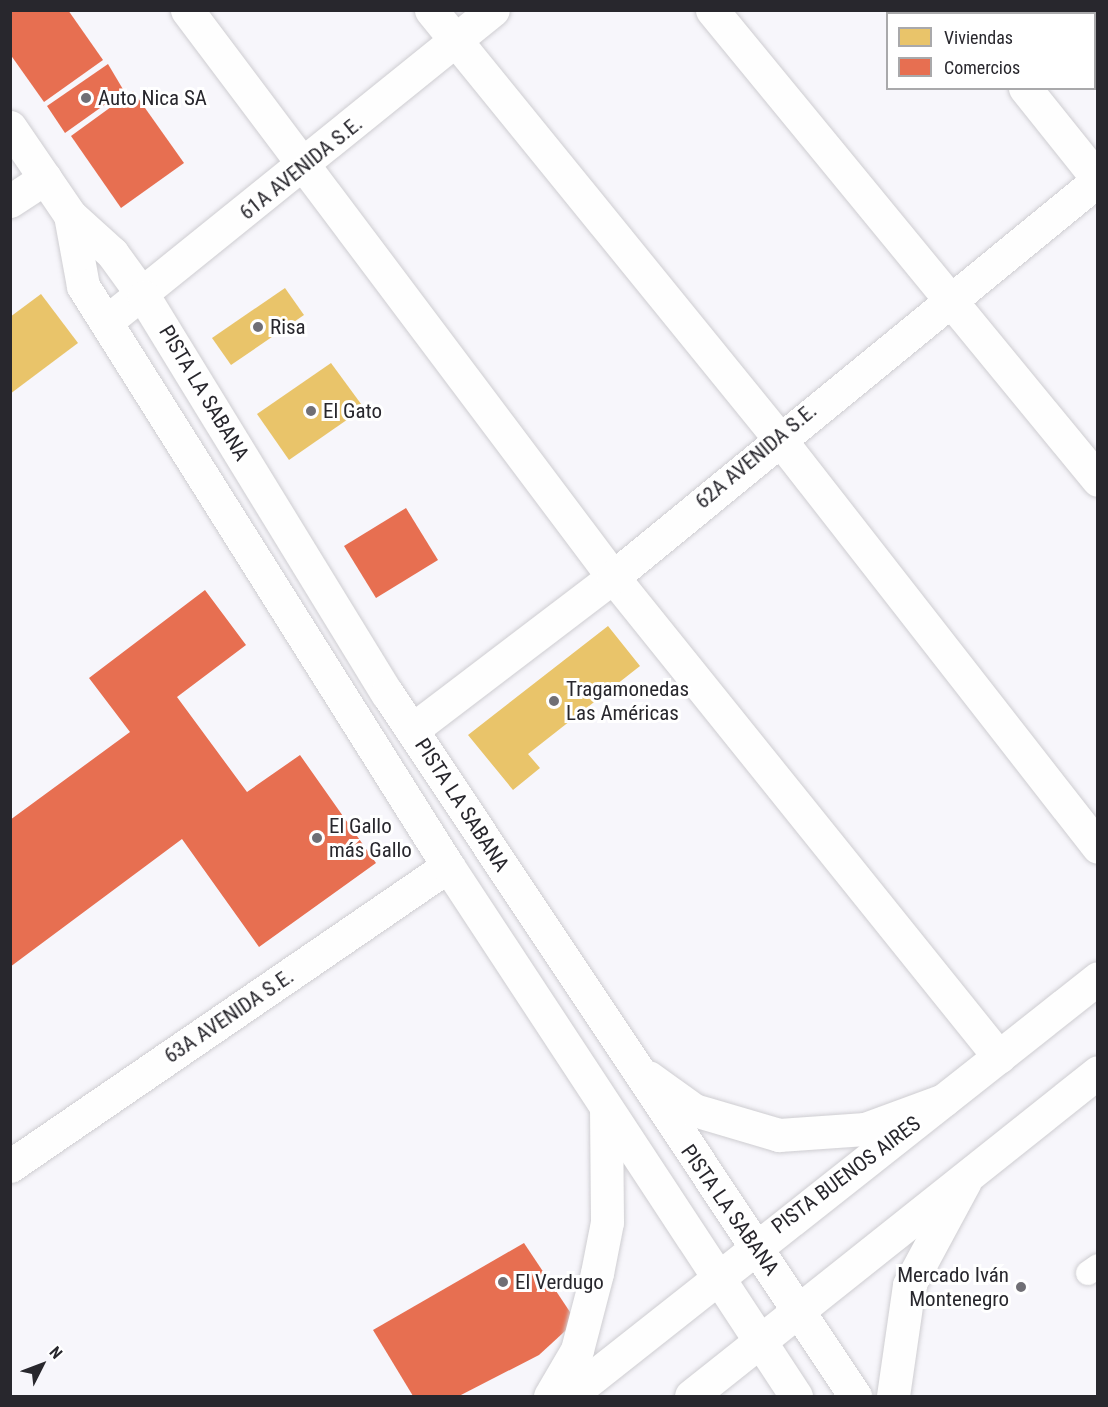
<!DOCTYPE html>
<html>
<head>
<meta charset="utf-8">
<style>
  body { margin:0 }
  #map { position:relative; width:1108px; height:1407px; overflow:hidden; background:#f7f6fb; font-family:"Roboto Condensed",sans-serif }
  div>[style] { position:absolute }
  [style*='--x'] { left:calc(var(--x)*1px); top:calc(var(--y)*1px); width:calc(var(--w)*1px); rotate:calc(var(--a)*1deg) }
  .homes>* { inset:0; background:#e9c46a }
  .shops>* { inset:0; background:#e76f51 }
  .roads { filter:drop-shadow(0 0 2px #cecdd1) drop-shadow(0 0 2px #cecdd1) }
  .lane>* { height:24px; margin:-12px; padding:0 12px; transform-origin:12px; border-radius:12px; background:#fefefe }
  .street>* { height:33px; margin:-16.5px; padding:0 16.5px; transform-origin:16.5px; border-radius:16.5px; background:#fefefe }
  .secondary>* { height:33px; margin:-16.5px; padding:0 16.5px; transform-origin:16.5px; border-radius:16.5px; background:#fefefe }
  .primary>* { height:33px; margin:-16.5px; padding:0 16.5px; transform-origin:16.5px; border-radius:16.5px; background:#fefefe }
  .dots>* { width:16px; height:16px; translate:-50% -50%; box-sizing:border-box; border:3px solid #fff; border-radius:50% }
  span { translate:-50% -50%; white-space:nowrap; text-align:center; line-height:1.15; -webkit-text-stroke:6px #fff; paint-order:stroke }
  .poi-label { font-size:21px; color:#28272d }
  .left { translate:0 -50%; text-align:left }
  .right { translate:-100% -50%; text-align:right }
  .street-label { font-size:21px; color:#28272d }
  .frame { position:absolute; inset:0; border:12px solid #28272d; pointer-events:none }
  .legend { position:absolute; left:886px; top:12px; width:210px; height:78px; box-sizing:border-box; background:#fff; border:2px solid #a9a9ab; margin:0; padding:8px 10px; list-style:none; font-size:18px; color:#28272d }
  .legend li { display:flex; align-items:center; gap:12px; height:30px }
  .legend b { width:30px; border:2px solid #a9a9ab }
  .north { position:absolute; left:12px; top:1335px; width:60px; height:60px; -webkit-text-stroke:4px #fff; paint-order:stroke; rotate:48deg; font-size:16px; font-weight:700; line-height:24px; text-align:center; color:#28272d }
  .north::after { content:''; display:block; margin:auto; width:21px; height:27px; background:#28272d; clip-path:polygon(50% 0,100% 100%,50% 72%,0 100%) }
</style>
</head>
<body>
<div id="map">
  <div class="homes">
    <i style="clip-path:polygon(285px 288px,304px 315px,231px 365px,212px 338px)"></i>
    <i style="clip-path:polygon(41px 294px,78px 343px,10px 394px,10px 317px)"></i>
    <i style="clip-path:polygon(331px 363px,364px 408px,289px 460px,257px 414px)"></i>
    <i style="clip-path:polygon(608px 626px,640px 666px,528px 754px,540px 768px,513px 790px,468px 735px)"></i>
  </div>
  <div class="shops">
    <i style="clip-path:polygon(10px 10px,68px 10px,103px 60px,44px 102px,10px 54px)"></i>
    <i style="clip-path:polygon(108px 64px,124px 91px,65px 133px,47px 106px)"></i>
    <i style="clip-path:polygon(133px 91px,184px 163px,121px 208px,71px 136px)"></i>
    <i style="clip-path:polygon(406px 508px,438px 560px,376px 598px,344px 546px)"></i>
    <i style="clip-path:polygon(205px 590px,246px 645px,177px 697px,247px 792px,300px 755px,376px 863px,259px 947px,182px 839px,10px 967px,10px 820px,130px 732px,89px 678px)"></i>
    <i style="clip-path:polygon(524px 1243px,576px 1321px,539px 1355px,459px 1396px,413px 1396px,373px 1330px)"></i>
  </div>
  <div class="roads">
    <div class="lane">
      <i style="--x:1088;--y:1273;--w:12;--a:-35"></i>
    </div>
    <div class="street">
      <i style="--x:187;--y:10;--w:709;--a:53.08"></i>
      <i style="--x:613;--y:577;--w:616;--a:51.19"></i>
      <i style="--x:431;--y:10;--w:550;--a:50.9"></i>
      <i style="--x:778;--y:437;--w:520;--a:52.03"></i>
      <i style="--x:712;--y:10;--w:608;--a:50.6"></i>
      <i style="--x:963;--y:10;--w:5;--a:53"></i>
      <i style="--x:1025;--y:88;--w:117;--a:51.3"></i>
      <i style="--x:10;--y:201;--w:42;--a:-33.3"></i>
      <i style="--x:106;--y:322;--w:497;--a:-38.9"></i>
      <i style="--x:412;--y:730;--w:253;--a:-37.3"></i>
      <i style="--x:613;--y:577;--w:627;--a:-39.3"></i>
      <i style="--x:10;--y:1166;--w:531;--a:-34.41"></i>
    </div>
    <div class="secondary">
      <i style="--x:569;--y:1396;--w:674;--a:-38.31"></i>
      <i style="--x:691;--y:1396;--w:520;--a:-38.52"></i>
    </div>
    <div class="primary">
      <i style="--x:10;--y:127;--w:107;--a:55.7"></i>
      <i style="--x:70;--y:215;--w:57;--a:42.1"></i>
      <i style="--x:112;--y:253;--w:54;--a:54"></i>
      <i style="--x:144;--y:297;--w:465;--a:58.5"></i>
      <i style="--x:387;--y:693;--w:845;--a:56.35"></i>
      <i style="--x:70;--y:215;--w:72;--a:79.6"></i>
      <i style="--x:83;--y:286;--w:685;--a:57.82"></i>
      <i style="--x:448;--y:866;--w:634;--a:56.71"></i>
      <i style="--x:648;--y:1077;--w:57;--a:35.7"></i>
      <i style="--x:694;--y:1110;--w:89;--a:16.4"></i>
      <i style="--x:779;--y:1135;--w:86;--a:-4"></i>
      <i style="--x:865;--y:1129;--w:84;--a:-20.2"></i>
      <i style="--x:550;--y:1396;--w:53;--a:-59.6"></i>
      <i style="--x:577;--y:1350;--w:80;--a:-75.4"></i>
      <i style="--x:597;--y:1273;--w:52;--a:-78.9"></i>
      <i style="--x:607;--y:1222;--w:113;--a:-90.5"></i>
      <i style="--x:893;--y:1396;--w:112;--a:-81.8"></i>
      <i style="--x:909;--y:1285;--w:118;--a:-61.7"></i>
    </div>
  </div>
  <div class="dots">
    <i style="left:86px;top:98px;background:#706f75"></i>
    <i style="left:258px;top:327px;background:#706f75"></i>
    <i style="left:311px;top:411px;background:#706f75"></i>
    <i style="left:554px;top:701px;background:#706f75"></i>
    <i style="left:317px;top:838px;background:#706f75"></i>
    <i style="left:503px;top:1282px;background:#706f75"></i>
    <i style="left:1021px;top:1287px;background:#706f75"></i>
  </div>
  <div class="poi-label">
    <span class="left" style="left:98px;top:98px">Auto Nica SA</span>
    <span class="left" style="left:270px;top:327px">Risa</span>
    <span class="left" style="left:323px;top:411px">El Gato</span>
    <span class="left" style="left:566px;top:701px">Tragamonedas<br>Las Américas</span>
    <span class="left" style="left:329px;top:838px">El Gallo<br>más Gallo</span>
    <span class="right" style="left:1009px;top:1287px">Mercado Iván<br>Montenegro</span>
    <span class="left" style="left:515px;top:1282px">El Verdugo</span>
  </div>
  <div class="street-label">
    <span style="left:301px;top:168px;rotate:-39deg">61A AVENIDA S.E.</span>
    <span style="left:204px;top:393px;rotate:59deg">PISTA LA SABANA</span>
    <span style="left:756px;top:456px;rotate:-40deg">62A AVENIDA S.E.</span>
    <span style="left:462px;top:805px;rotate:57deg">PISTA LA SABANA</span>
    <span style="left:229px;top:1016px;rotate:-34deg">63A AVENIDA S.E.</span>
    <span style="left:846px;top:1175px;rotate:-37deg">PISTA BUENOS AIRES</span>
    <span style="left:730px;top:1210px;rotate:55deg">PISTA LA SABANA</span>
  </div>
  <div class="frame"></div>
  <ul class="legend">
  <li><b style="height:16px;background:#e9c46a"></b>Viviendas</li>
  <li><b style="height:16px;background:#e76f51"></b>Comercios</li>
  </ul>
  <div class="north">N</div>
</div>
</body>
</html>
